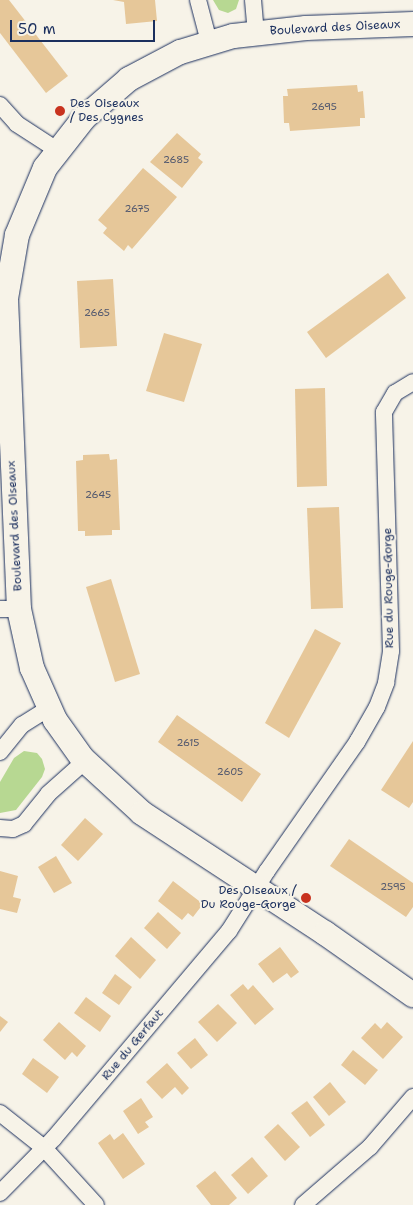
<!DOCTYPE html>
<html>
<head>
<meta charset="utf-8">
<style>
  body { margin:0 }
  #map { position:relative; width:413px; height:1205px; overflow:hidden; background:#f7f3e8; font-family:"Shantell Sans",sans-serif }
  div>[style] { position:absolute }
  [style*='--x'] { left:calc(var(--x)*1px); top:calc(var(--y)*1px); width:calc(var(--w)*1px); rotate:calc(var(--a)*1deg) }
  .green>* { inset:0; background:#b7d892 }
  .building>* { inset:0; background:#e6c799 }
  .roads { filter:drop-shadow(0 0 1px #1b2f5e) drop-shadow(0 0 1px #1b2f5e) }
  .street>* { height:16px; margin:-8px; padding:0 8px; transform-origin:8px; border-radius:8px; background:#f7f3e8 }
  .secondary>* { height:24px; margin:-12px; padding:0 12px; transform-origin:12px; border-radius:12px; background:#f7f3e8 }
  .dots>* { width:14px; height:14px; translate:-50% -50%; box-sizing:border-box; border:2px solid #f7f3e8; border-radius:50% }
  span { translate:-50% -50%; white-space:nowrap; text-align:center; line-height:1.15; -webkit-text-stroke:4px #f7f3e8; paint-order:stroke }
  .number-label { font-size:10px; color:#4e556d }
  .number-label span { -webkit-text-stroke-width:0 }
  .street-label { font-size:12px; color:#1b2f5e }
  .poi-label { font-size:12px; color:#1b2f5e }
  .left { translate:0 -50%; text-align:left }
  .right { translate:-100% -50%; text-align:right }
  .scale { position:absolute; left:10px; top:20px; width:145px; height:22px; box-sizing:border-box; border:2px solid #1b2f5e; border-top:0; padding-left:6px; font-size:15px; line-height:18px; white-space:nowrap; color:#1b2f5e; -webkit-text-stroke:4px #f7f3e8; paint-order:stroke }
</style>
</head>
<body>
<div id="map">
  <div class="green">
    <i style="clip-path:polygon(213px 0,239px 0,236px 9px,228px 13px,219px 10px)"></i>
    <i style="clip-path:polygon(24px 751px,37px 753px,42px 759px,45px 769px,42px 777px,16px 810px,0 813px,0 782px,14px 758px)"></i>
  </div>
  <div class="building">
    <i style="clip-path:polygon(0 0,9px 0,68px 76px,46px 93px,0 33px)"></i>
    <i style="clip-path:polygon(113px 0,155px 0,157px 21px,126px 24px,124px 2px)"></i>
    <i style="clip-path:polygon(357px 85px,358px 92px,363px 91px,365px 118px,360px 118px,360px 126px,290px 131px,289px 123px,284px 123px,283px 96px,288px 96px,287px 89px)"></i>
    <i style="clip-path:polygon(177px 133px,201px 154px,198px 158px,203px 162px,182px 188px,150px 162px)"></i>
    <i style="clip-path:polygon(143px 168px,177px 197px,132px 249px,128px 245px,124px 251px,103px 233px,107px 228px,98px 220px)"></i>
    <i style="clip-path:polygon(388px 273px,406px 298px,326px 358px,307px 332px)"></i>
    <i style="clip-path:polygon(113px 279px,117px 346px,80px 348px,77px 281px)"></i>
    <i style="clip-path:polygon(164px 333px,202px 344px,184px 402px,146px 391px)"></i>
    <i style="clip-path:polygon(325px 388px,327px 486px,297px 487px,295px 389px)"></i>
    <i style="clip-path:polygon(109px 454px,110px 460px,117px 459px,120px 530px,112px 530px,112px 535px,85px 536px,85px 531px,78px 531px,76px 461px,83px 460px,83px 455px)"></i>
    <i style="clip-path:polygon(339px 507px,343px 608px,311px 609px,307px 508px)"></i>
    <i style="clip-path:polygon(111px 579px,140px 674px,115px 682px,86px 587px)"></i>
    <i style="clip-path:polygon(315px 629px,341px 643px,289px 738px,265px 723px)"></i>
    <i style="clip-path:polygon(177px 715px,261px 774px,242px 802px,158px 742px)"></i>
    <i style="clip-path:polygon(413px 741px,413px 802px,409px 808px,381px 790px)"></i>
    <i style="clip-path:polygon(85px 818px,103px 834px,78px 861px,61px 845px)"></i>
    <i style="clip-path:polygon(349px 839px,413px 883px,413px 907px,406px 917px,330px 866px)"></i>
    <i style="clip-path:polygon(56px 856px,72px 883px,54px 893px,38px 867px)"></i>
    <i style="clip-path:polygon(0 871px,18px 876px,13px 897px,21px 899px,17px 913px,0 909px)"></i>
    <i style="clip-path:polygon(173px 881px,203px 904px,193px 917px,188px 913px,182px 920px,158px 901px)"></i>
    <i style="clip-path:polygon(158px 912px,181px 933px,167px 949px,144px 928px)"></i>
    <i style="clip-path:polygon(131px 937px,156px 960px,140px 979px,115px 956px)"></i>
    <i style="clip-path:polygon(280px 947px,299px 972px,291px 978px,287px 973px,273px 983px,258px 964px)"></i>
    <i style="clip-path:polygon(115px 974px,132px 987px,119px 1005px,102px 993px)"></i>
    <i style="clip-path:polygon(243px 984px,248px 990px,253px 985px,274px 1009px,255px 1025px,230px 995px)"></i>
    <i style="clip-path:polygon(86px 997px,111px 1016px,100px 1032px,74px 1013px)"></i>
    <i style="clip-path:polygon(218px 1004px,237px 1023px,217px 1042px,198px 1022px)"></i>
    <i style="clip-path:polygon(0 1016px,8px 1022px,0 1032px)"></i>
    <i style="clip-path:polygon(59px 1022px,86px 1046px,77px 1057px,72px 1052px,65px 1060px,43px 1040px)"></i>
    <i style="clip-path:polygon(387px 1022px,403px 1037px,383px 1059px,361px 1038px,375px 1023px,381px 1029px)"></i>
    <i style="clip-path:polygon(195px 1038px,208px 1055px,191px 1069px,177px 1053px)"></i>
    <i style="clip-path:polygon(353px 1050px,378px 1070px,365px 1085px,341px 1065px)"></i>
    <i style="clip-path:polygon(33px 1058px,59px 1077px,47px 1093px,22px 1074px)"></i>
    <i style="clip-path:polygon(167px 1063px,189px 1088px,182px 1095px,175px 1087px,162px 1099px,146px 1082px)"></i>
    <i style="clip-path:polygon(330px 1082px,346px 1102px,329px 1116px,313px 1097px)"></i>
    <i style="clip-path:polygon(141px 1098px,153px 1117px,145px 1122px,149px 1127px,138px 1134px,123px 1111px)"></i>
    <i style="clip-path:polygon(307px 1101px,325px 1125px,310px 1137px,291px 1113px)"></i>
    <i style="clip-path:polygon(278px 1124px,300px 1147px,285px 1161px,264px 1137px)"></i>
    <i style="clip-path:polygon(123px 1133px,145px 1164px,123px 1179px,98px 1143px,110px 1134px,114px 1140px)"></i>
    <i style="clip-path:polygon(252px 1157px,268px 1176px,248px 1194px,231px 1175px)"></i>
    <i style="clip-path:polygon(215px 1171px,237px 1198px,229px 1205px,211px 1205px,196px 1186px)"></i>
  </div>
  <div class="roads">
    <div class="street">
      <i style="--x:198;--y:0;--w:43;--a:75.3"></i>
      <i style="--x:253;--y:0;--w:33;--a:85"></i>
      <i style="--x:0;--y:105;--w:25;--a:48"></i>
      <i style="--x:17;--y:124;--w:48;--a:33"></i>
      <i style="--x:0;--y:609;--w:19;--a:0"></i>
      <i style="--x:0;--y:752;--w:35;--a:-51"></i>
      <i style="--x:22;--y:725;--w:32;--a:-32"></i>
      <i style="--x:0;--y:828;--w:13;--a:4"></i>
      <i style="--x:13;--y:829;--w:12;--a:-24"></i>
      <i style="--x:24;--y:824;--w:38;--a:-51"></i>
      <i style="--x:48;--y:794;--w:50;--a:-41.7"></i>
      <i style="--x:0;--y:1113;--w:56;--a:38.5"></i>
      <i style="--x:44;--y:1148;--w:77;--a:47.6"></i>
      <i style="--x:0;--y:1193;--w:77;--a:-45.5"></i>
      <i style="--x:54;--y:1138;--w:271;--a:-49.8"></i>
      <i style="--x:229;--y:931;--w:71;--a:-57.7"></i>
      <i style="--x:267;--y:871;--w:157;--a:-55.1"></i>
      <i style="--x:357;--y:742;--w:40;--a:-60.3"></i>
      <i style="--x:377;--y:707;--w:26;--a:-69"></i>
      <i style="--x:386;--y:683;--w:32;--a:-81"></i>
      <i style="--x:391;--y:651;--w:239;--a:-91.7"></i>
      <i style="--x:384;--y:412;--w:22;--a:-60"></i>
      <i style="--x:395;--y:393;--w:21;--a:-31"></i>
      <i style="--x:303;--y:1205;--w:89;--a:-40.9"></i>
      <i style="--x:370;--y:1147;--w:66;--a:-49.3"></i>
    </div>
    <div class="secondary">
      <i style="--x:413;--y:24;--w:107;--a:177.9"></i>
      <i style="--x:306;--y:28;--w:73;--a:173.7"></i>
      <i style="--x:233;--y:36;--w:55;--a:163.2"></i>
      <i style="--x:180;--y:52;--w:58;--a:152.1"></i>
      <i style="--x:129;--y:79;--w:60;--a:139.1"></i>
      <i style="--x:84;--y:118;--w:63;--a:128"></i>
      <i style="--x:45;--y:168;--w:73;--a:112.7"></i>
      <i style="--x:17;--y:235;--w:65;--a:99.8"></i>
      <i style="--x:6;--y:299;--w:310;--a:87.6"></i>
      <i style="--x:19;--y:609;--w:60;--a:77.6"></i>
      <i style="--x:32;--y:668;--w:57;--a:66.1"></i>
      <i style="--x:55;--y:720;--w:47;--a:54.6"></i>
      <i style="--x:82;--y:758;--w:81;--a:42.5"></i>
      <i style="--x:142;--y:813;--w:219;--a:33.3"></i>
      <i style="--x:325;--y:933;--w:108;--a:35.2"></i>
    </div>
  </div>
  <div class="dots">
    <i style="left:60px;top:111px;background:#c8321e"></i>
    <i style="left:306px;top:898px;background:#c8321e"></i>
  </div>
  <div class="number-label">
    <span style="left:324px;top:107px">2695</span>
    <span style="left:176px;top:160px">2685</span>
    <span style="left:137px;top:209px">2675</span>
    <span style="left:97px;top:313px">2665</span>
    <span style="left:98px;top:495px">2645</span>
    <span style="left:188px;top:743px">2615</span>
    <span style="left:230px;top:772px">2605</span>
    <span style="left:393px;top:887px">2595</span>
  </div>
  <div class="street-label">
    <span style="left:335px;top:28px;rotate:-3deg">Boulevard des Oiseaux</span>
    <span style="left:15px;top:526px;rotate:-93deg">Boulevard des Oiseaux</span>
    <span style="left:389px;top:588px;rotate:-91deg">Rue du Rouge-Gorge</span>
    <span style="left:133px;top:1045px;rotate:-50deg">Rue du Gerfaut</span>
  </div>
  <div class="poi-label">
    <span class="left" style="left:70px;top:111px">Des Oiseaux<br>/ Des Cygnes</span>
    <span class="right" style="left:296px;top:898px">Des Oiseaux /<br>Du Rouge-Gorge</span>
  </div>
  <div class="scale">50 m</div>
</div>
</body>
</html>
